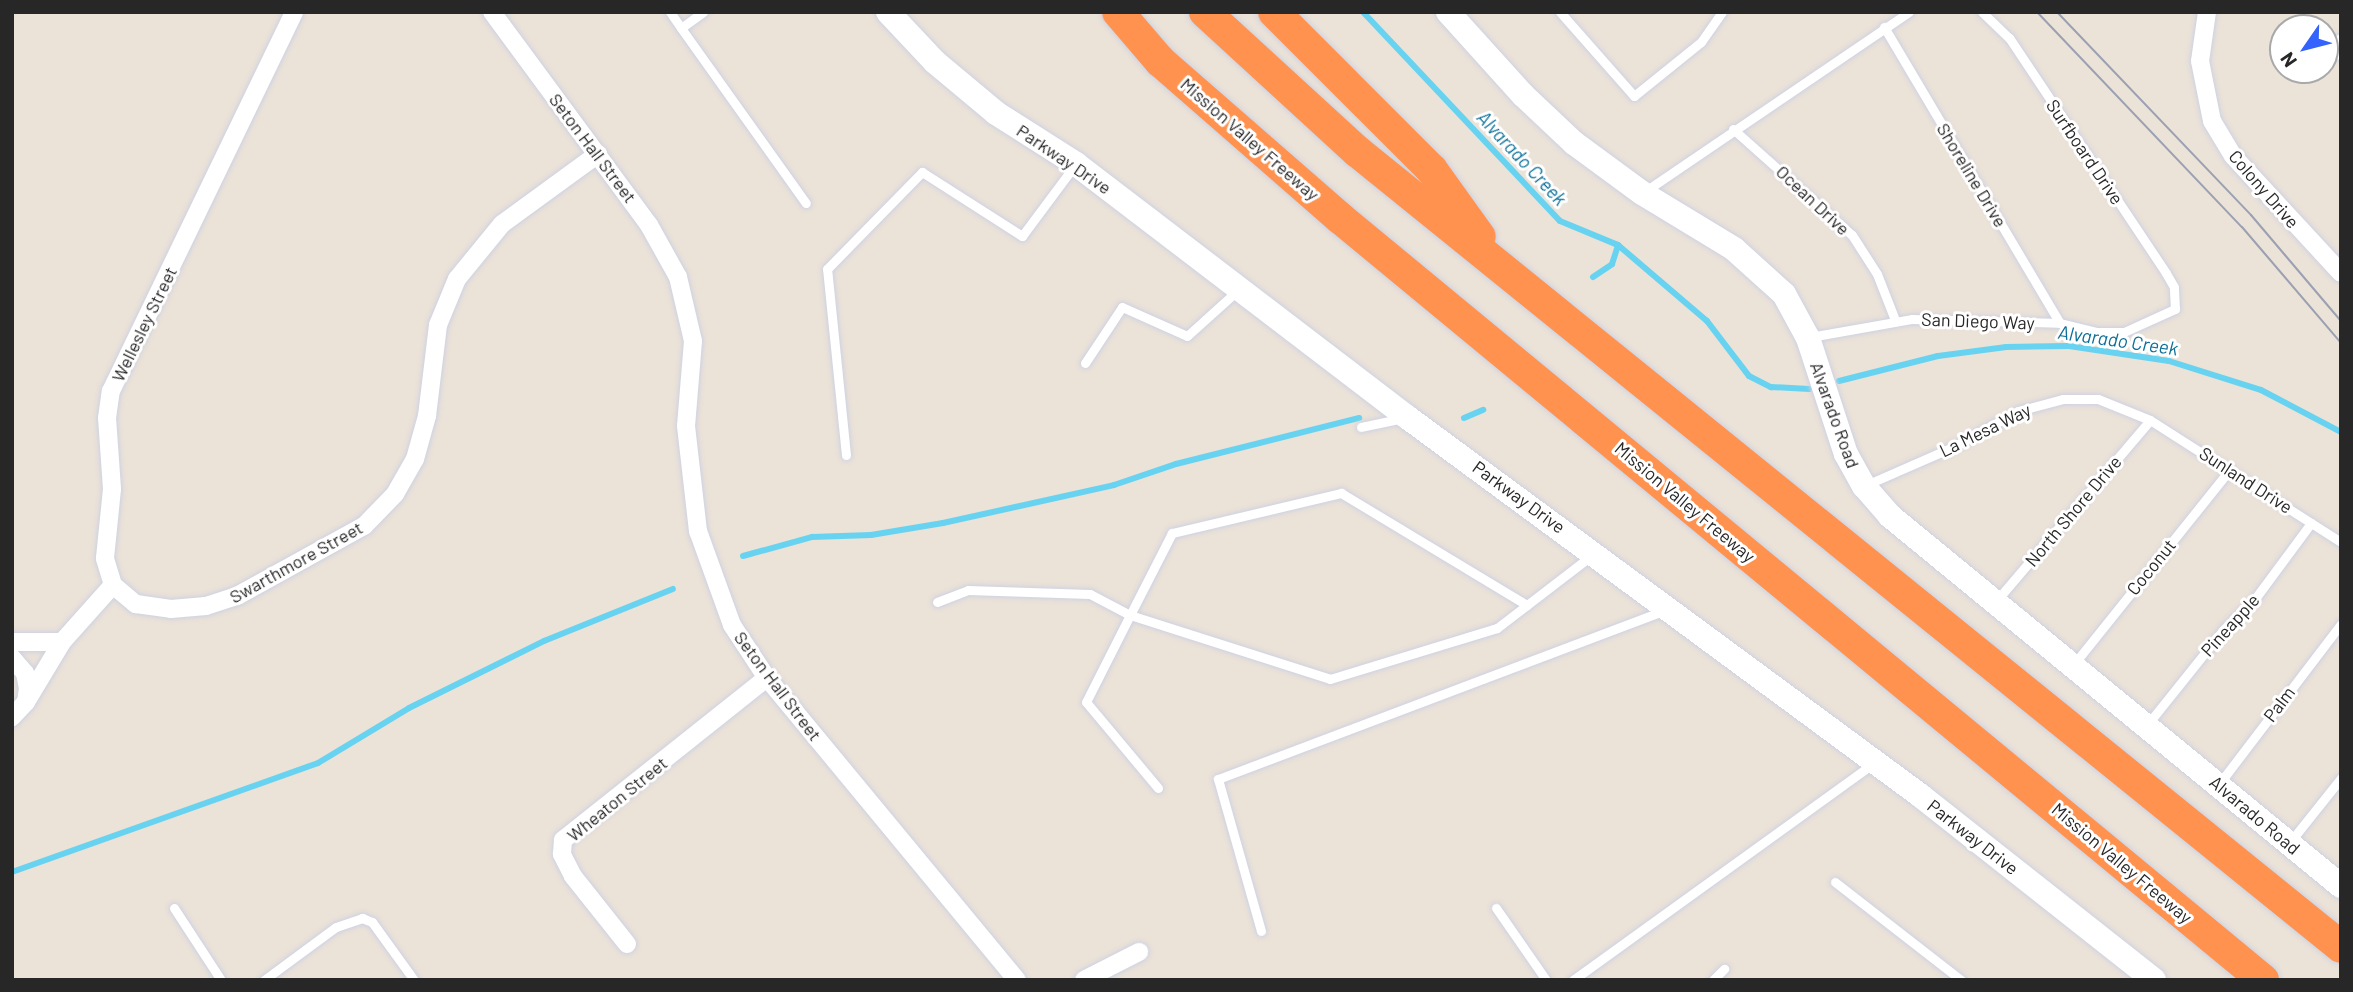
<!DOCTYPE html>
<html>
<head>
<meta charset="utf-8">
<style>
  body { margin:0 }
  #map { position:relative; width:2353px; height:992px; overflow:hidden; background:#ebe2d8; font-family:Barlow,sans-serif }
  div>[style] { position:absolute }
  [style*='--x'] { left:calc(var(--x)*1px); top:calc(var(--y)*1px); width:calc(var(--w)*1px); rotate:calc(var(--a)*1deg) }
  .stream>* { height:6px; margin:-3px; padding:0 3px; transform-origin:3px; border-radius:3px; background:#68d3f0 }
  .roads { filter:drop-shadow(0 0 2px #ced2e1) drop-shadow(0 0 2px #ced2e1) }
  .lane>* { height:9px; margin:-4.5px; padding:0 4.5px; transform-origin:4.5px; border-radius:4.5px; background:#fff }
  .street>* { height:18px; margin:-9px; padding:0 9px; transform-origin:9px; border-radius:9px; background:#fff }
  .secondary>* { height:24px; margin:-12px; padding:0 12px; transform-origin:12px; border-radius:12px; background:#fff }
  .highway>* { height:32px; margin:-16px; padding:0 16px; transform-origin:16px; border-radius:16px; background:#ff924f }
  .tram>* { height:2px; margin:-1px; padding:0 1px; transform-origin:1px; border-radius:1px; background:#9ba0b2 }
  span { translate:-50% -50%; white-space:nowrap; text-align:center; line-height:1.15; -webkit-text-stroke:6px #fff; paint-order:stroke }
  .street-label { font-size:18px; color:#272727 }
  .water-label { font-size:19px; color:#0b6f98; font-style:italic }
  .frame { position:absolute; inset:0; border:14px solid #272727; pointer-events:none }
  .north { position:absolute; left:2269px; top:14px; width:70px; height:70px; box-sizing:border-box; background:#fff; border:2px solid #a9a9a9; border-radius:50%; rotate:235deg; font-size:19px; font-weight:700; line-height:28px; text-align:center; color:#272727 }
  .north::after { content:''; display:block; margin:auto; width:24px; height:32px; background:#3363fc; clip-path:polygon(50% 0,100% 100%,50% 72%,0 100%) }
</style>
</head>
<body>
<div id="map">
  <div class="stream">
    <i style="--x:1363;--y:12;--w:287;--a:46.7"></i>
    <i style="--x:1560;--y:221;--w:63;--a:22.5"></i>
    <i style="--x:1618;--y:245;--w:117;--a:40.5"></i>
    <i style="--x:1707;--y:321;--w:69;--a:52.6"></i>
    <i style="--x:1749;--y:376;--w:25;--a:27"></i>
    <i style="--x:1771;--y:387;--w:38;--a:3"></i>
    <i style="--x:1593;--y:277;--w:23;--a:-34"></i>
    <i style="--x:1612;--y:264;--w:20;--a:-72"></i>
    <i style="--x:1839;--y:381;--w:102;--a:-14.2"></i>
    <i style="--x:1938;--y:356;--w:69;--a:-7.5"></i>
    <i style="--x:2006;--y:347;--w:63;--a:-0.9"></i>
    <i style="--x:2069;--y:346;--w:101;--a:8.5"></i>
    <i style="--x:2169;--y:361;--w:96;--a:17.5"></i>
    <i style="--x:2261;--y:390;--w:90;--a:27.7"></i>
    <i style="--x:1464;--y:418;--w:21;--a:-23"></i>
    <i style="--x:743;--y:556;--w:72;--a:-15.4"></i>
    <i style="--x:812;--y:537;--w:59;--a:-1.9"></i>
    <i style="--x:871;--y:535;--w:73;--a:-9.5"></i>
    <i style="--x:943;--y:523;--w:175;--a:-12.5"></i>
    <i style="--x:1114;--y:485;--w:65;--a:-18.7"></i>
    <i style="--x:1176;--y:464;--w:189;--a:-14.1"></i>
    <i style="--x:12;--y:872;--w:325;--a:-19.6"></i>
    <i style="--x:318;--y:763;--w:106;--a:-31.1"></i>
    <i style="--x:409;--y:708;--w:151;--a:-26.4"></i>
    <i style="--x:544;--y:641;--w:139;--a:-22"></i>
  </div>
  <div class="roads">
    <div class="lane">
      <i style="--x:670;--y:12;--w:19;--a:55"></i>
      <i style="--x:703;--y:12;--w:27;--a:144"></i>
      <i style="--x:681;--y:28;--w:215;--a:54.5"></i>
      <i style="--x:1560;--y:12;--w:112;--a:48.6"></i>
      <i style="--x:1634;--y:96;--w:86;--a:-38.9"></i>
      <i style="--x:1701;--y:42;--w:37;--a:-55"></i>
      <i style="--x:1884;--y:27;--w:344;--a:59.3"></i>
      <i style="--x:2341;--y:38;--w:8;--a:150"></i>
      <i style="--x:2334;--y:42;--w:16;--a:63"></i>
      <i style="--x:1733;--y:129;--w:159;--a:41.7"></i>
      <i style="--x:1852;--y:235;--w:46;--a:57.3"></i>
      <i style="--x:1877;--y:274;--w:49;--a:68.6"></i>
      <i style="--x:1644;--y:192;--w:320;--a:-34.2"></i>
      <i style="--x:1810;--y:337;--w:104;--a:-10"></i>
      <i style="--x:1912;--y:319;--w:148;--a:1.5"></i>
      <i style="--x:2060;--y:323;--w:36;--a:14"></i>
      <i style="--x:2095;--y:332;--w:29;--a:0"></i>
      <i style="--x:2124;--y:332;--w:56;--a:-24.3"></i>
      <i style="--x:2175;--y:309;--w:22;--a:-93"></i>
      <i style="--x:2174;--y:287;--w:16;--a:-120"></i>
      <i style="--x:2166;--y:273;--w:283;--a:-123.7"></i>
      <i style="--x:2009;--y:38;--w:37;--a:-136"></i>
      <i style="--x:1085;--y:363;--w:67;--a:-56.5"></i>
      <i style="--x:1122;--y:307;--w:71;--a:24"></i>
      <i style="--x:1187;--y:336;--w:67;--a:-42"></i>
      <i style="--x:1361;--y:427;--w:40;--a:-12"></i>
      <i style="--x:846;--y:455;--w:187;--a:-95.8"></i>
      <i style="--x:827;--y:269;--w:136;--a:-45.6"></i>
      <i style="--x:922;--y:172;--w:119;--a:32.6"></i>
      <i style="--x:1022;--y:236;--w:89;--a:-53.3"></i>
      <i style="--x:1866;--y:485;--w:97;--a:-23.7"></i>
      <i style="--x:1955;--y:446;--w:72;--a:-29.1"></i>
      <i style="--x:2018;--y:411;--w:47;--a:-14.9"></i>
      <i style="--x:2063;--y:399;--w:35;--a:0"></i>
      <i style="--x:2098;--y:399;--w:56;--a:22"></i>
      <i style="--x:2150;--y:420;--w:227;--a:32.6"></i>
      <i style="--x:1997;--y:600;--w:236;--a:-49.6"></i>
      <i style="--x:937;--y:602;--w:33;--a:-21"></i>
      <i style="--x:968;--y:590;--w:122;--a:1.9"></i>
      <i style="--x:1090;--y:594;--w:45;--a:27.7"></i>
      <i style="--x:1130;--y:615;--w:92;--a:-62.9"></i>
      <i style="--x:1172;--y:533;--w:174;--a:-13.3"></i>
      <i style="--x:1341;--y:493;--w:217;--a:31.1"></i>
      <i style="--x:2074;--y:664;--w:250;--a:-51.3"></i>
      <i style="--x:2147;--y:725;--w:122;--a:-51.3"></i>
      <i style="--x:2223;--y:630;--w:43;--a:-44.1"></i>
      <i style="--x:2254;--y:600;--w:96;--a:-53.5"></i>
      <i style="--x:2219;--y:784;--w:201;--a:-52.7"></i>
      <i style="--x:1158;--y:788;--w:112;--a:-129.9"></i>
      <i style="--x:1086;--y:702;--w:97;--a:-63.2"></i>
      <i style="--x:1130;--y:615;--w:210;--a:17.7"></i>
      <i style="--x:1330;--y:679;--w:175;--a:-17"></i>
      <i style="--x:1497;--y:628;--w:118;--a:-37.5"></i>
      <i style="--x:2290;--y:842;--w:82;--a:-51.4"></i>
      <i style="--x:1835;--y:882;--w:160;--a:37.9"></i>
      <i style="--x:174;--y:908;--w:86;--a:56.9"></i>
      <i style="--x:1496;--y:908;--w:88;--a:55.2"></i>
      <i style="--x:1261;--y:931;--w:158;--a:-105.8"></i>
      <i style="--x:1218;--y:779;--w:478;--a:-20.7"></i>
      <i style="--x:264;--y:980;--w:89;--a:-36.4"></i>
      <i style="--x:336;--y:927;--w:28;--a:-19"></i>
      <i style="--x:362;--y:918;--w:11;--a:22"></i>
      <i style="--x:372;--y:922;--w:72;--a:54.1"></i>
      <i style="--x:1573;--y:980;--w:369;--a:-35.8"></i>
      <i style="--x:1713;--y:980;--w:16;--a:-45"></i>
    </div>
    <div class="street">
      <i style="--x:492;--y:12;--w:265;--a:53.6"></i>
      <i style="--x:649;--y:225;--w:60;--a:60.9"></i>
      <i style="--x:678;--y:277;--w:66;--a:76.8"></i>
      <i style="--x:693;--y:341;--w:85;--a:94.7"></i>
      <i style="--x:686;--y:426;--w:106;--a:83.5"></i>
      <i style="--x:698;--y:531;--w:100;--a:70.1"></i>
      <i style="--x:732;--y:625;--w:64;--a:56.6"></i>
      <i style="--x:767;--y:678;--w:392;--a:50.4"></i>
      <i style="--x:2207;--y:12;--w:49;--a:98.1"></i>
      <i style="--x:2200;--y:61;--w:61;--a:78.7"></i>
      <i style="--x:2212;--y:121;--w:41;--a:59"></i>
      <i style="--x:2233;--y:156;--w:159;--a:47.3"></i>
      <i style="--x:113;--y:585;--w:30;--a:40"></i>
      <i style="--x:136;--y:604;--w:35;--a:8"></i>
      <i style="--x:171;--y:609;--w:35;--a:-5"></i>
      <i style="--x:206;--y:606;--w:33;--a:-18"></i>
      <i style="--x:237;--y:596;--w:145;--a:-28.9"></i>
      <i style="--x:364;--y:526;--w:45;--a:-45.9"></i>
      <i style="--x:395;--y:494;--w:40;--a:-60.3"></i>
      <i style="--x:415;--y:459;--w:45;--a:-74.4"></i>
      <i style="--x:427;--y:416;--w:92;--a:-83.1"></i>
      <i style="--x:438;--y:325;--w:50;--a:-67.6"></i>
      <i style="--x:457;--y:279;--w:71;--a:-50.7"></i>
      <i style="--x:502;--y:224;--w:119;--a:-36.1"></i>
      <i style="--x:12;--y:642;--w:50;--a:0"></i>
      <i style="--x:12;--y:658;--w:20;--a:49"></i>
      <i style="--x:25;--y:673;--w:15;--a:79"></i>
      <i style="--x:28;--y:688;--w:14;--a:98"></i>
      <i style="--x:26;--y:702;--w:21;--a:133"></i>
      <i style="--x:26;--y:702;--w:70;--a:-59"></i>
      <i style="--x:62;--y:642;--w:76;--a:-48.2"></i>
      <i style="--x:113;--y:585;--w:28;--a:-107"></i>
      <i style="--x:105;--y:558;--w:69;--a:-84.2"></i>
      <i style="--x:112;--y:489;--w:71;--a:-94"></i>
      <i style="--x:107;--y:418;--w:27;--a:-82"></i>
      <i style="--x:111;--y:391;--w:421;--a:-64.2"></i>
      <i style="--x:627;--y:944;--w:87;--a:-128.5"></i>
      <i style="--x:573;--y:876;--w:25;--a:-117"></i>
      <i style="--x:562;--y:854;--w:14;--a:-86"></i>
      <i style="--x:563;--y:840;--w:260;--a:-38.5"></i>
      <i style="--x:1084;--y:980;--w:62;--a:-27"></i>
    </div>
    <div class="secondary">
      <i style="--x:888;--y:12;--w:69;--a:46.8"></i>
      <i style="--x:935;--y:62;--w:80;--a:39.9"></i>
      <i style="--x:996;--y:113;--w:95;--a:32.5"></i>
      <i style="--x:1076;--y:164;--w:417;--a:37.4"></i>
      <i style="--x:1407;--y:417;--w:639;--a:36.4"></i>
      <i style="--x:1921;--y:796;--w:297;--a:38.3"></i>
      <i style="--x:1448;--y:12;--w:112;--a:47.9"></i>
      <i style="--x:1523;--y:95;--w:70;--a:43.3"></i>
      <i style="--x:1574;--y:143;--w:84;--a:36.3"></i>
      <i style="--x:1642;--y:193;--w:108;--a:31.3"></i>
      <i style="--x:1734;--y:249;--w:67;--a:42"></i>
      <i style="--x:1784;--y:294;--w:50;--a:61.4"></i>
      <i style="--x:1808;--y:338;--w:122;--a:71.9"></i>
      <i style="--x:1846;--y:454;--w:37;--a:61"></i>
      <i style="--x:1864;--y:486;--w:40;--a:49"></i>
      <i style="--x:1890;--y:516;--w:583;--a:39.37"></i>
    </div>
    <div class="highway">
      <i style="--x:1118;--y:12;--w:65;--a:49.4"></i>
      <i style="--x:1160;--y:61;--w:239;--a:41.1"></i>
      <i style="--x:1340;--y:218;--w:1197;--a:39.54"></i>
      <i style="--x:1205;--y:12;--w:207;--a:42.5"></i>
      <i style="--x:1358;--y:152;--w:1264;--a:38.96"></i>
      <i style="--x:1274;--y:12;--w:223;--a:45"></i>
      <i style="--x:1432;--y:170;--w:82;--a:54.4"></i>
    </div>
  </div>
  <div class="tram">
    <i style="--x:2037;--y:12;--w:297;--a:46.4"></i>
    <i style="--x:2242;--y:227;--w:153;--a:49.5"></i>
    <i style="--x:2057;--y:12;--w:281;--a:46.3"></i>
    <i style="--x:2251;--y:215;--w:139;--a:49.7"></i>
  </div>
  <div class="street-label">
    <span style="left:1250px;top:139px;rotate:41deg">Mission Valley Freeway</span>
    <span style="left:593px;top:148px;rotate:53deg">Seton Hall Street</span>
    <span style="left:2085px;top:152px;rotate:56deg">Surfboard Drive</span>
    <span style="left:1064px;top:159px;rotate:34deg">Parkway Drive</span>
    <span style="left:1972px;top:175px;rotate:59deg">Shoreline Drive</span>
    <span style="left:2264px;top:189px;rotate:49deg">Colony Drive</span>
    <span style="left:1813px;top:200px;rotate:43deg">Ocean Drive</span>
    <span style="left:1978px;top:321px;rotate:2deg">San Diego Way</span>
    <span style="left:144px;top:324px;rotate:-64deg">Wellesley Street</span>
    <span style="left:1835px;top:415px;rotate:70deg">Alvarado Road</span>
    <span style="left:1985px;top:430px;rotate:-26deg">La Mesa Way</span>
    <span style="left:2246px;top:480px;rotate:33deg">Sunland Drive</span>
    <span style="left:1519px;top:497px;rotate:36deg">Parkway Drive</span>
    <span style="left:1685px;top:502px;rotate:40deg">Mission Valley Freeway</span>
    <span style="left:2073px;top:511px;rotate:-50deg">North Shore Drive</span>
    <span style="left:296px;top:562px;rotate:-29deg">Swarthmore Street</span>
    <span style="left:2151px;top:567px;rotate:-51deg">Coconut</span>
    <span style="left:2230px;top:625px;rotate:-48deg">Pineapple</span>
    <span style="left:778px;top:686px;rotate:53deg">Seton Hall Street</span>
    <span style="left:2279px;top:704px;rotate:-53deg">Palm</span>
    <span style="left:617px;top:799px;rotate:-39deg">Wheaton Street</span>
    <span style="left:2255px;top:815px;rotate:40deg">Alvarado Road</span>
    <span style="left:1973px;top:837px;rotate:38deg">Parkway Drive</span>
    <span style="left:2122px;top:863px;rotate:40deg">Mission Valley Freeway</span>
  </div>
  <div class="water-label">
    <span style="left:1522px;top:158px;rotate:47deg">Alvarado Creek</span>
    <span style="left:2118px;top:340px;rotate:8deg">Alvarado Creek</span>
  </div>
  <div class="frame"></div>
  <div class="north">N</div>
</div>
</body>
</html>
